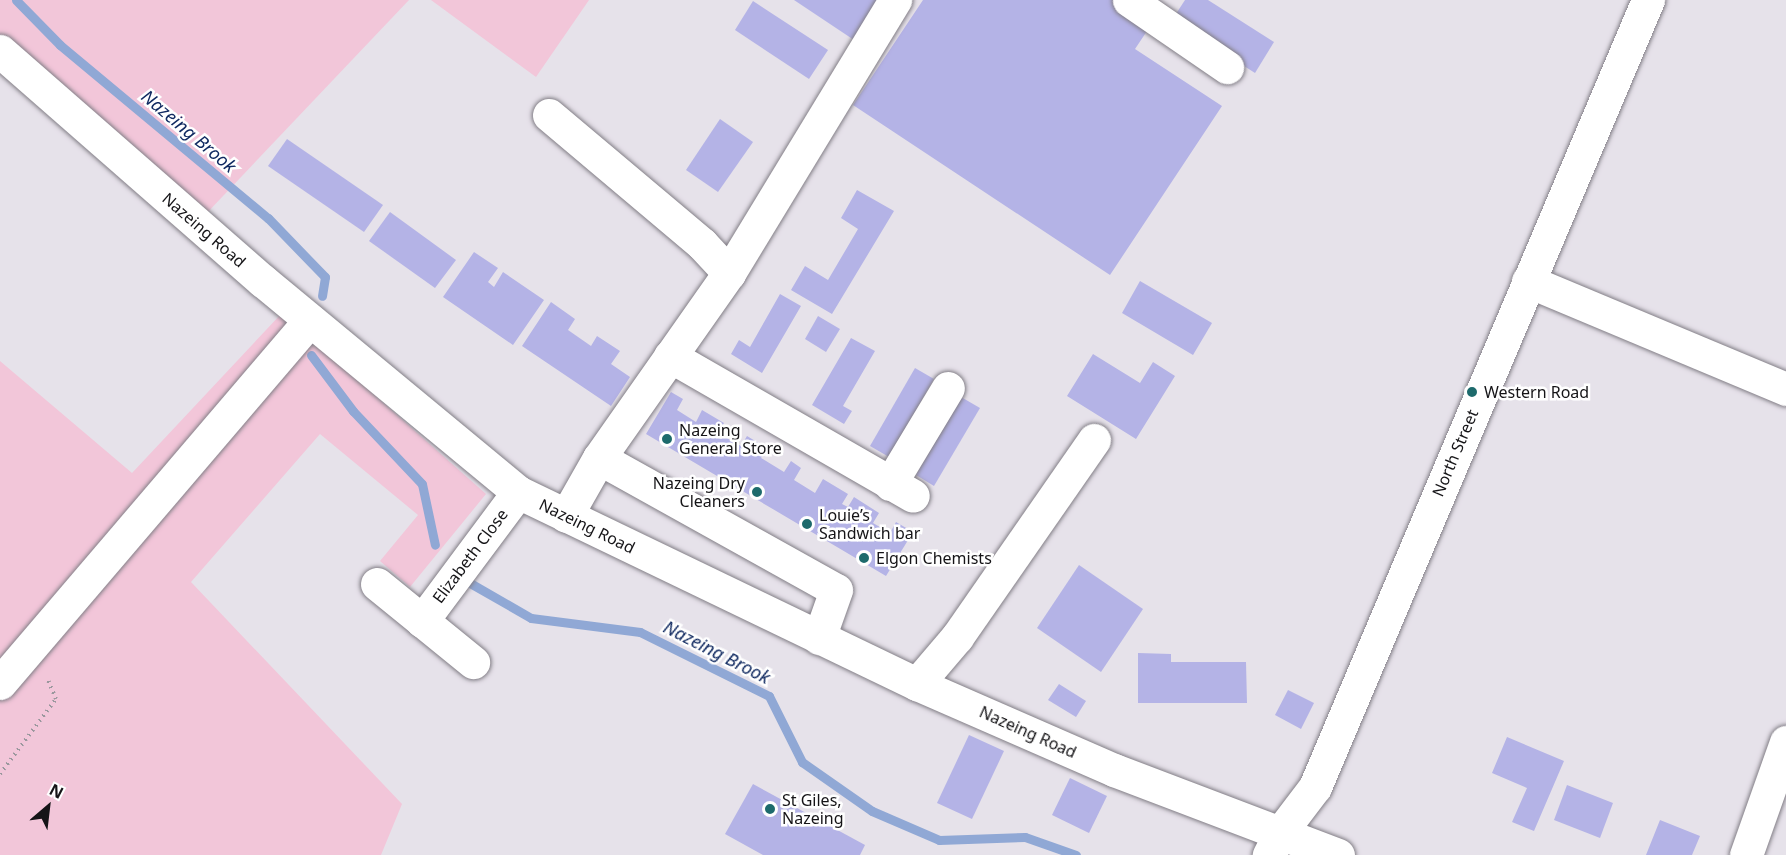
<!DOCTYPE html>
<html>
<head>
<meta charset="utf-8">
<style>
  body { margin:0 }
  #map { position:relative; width:1786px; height:855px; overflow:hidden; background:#e6e2ea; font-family:"Noto Sans",sans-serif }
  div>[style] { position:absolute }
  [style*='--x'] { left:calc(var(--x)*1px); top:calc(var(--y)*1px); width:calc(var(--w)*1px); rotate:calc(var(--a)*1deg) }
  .green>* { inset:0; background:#f2c6d9 }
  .stream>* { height:9px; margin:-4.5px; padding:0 4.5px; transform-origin:4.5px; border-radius:4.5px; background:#90a8d5 }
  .building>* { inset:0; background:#b4b3e6 }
  .path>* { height:4px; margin-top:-2px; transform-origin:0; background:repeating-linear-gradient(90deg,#9a979d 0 1.5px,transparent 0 6px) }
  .roads { filter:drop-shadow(0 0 2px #827e86) drop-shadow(0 0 2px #827e86) }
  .minor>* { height:33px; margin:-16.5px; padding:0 16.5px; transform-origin:16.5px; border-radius:16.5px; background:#fff }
  .major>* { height:33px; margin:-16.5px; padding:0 16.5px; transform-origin:16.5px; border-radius:16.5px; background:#fff }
  .dots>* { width:16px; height:16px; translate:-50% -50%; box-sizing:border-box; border:3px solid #fff; border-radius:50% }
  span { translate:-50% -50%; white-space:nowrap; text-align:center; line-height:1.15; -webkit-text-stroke:5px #fff; paint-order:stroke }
  .street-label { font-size:16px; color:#151417 }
  .poi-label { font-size:16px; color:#151417 }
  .left { translate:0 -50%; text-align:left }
  .right { translate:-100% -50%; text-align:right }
  .water-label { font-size:18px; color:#112a61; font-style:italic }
  .north { position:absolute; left:18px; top:777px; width:60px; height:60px; -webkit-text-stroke:4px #fff; paint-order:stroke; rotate:28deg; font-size:16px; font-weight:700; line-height:24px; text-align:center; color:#151417 }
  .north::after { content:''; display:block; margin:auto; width:21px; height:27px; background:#151417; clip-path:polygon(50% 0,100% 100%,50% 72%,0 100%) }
</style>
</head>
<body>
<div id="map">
  <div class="green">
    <i style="clip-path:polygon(0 0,409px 0,186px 235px,0 69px)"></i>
    <i style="clip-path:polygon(431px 0,589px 0,536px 77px)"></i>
    <i style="clip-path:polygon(282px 313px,486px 494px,410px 587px,380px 561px,418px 515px,320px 434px,191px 582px,402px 804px,381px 855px,0 855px,0 361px,132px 473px)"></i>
  </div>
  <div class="stream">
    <i style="--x:16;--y:0;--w:63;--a:45.6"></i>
    <i style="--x:60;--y:45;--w:271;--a:39.8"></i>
    <i style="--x:268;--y:218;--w:82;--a:46"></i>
    <i style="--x:325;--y:277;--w:19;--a:99"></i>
    <i style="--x:311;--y:355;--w:70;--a:53.1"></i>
    <i style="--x:353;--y:411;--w:100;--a:46.6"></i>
    <i style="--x:422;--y:484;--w:62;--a:78"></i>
    <i style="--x:470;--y:583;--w:70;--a:29.8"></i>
    <i style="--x:531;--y:618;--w:110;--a:7.3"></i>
    <i style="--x:640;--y:632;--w:144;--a:26.4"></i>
    <i style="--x:769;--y:696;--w:74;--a:63.4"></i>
    <i style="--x:802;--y:762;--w:85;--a:35"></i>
    <i style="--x:872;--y:811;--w:73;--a:23.4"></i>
    <i style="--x:939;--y:840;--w:86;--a:-2"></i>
    <i style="--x:1025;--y:837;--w:54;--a:19.4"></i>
  </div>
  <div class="building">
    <i style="clip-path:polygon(794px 0,882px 0,854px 40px)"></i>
    <i style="clip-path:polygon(923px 0,1119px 0,1153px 22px,1135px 49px,1222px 106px,1110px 275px,853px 105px)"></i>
    <i style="clip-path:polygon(1185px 0,1208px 0,1274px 42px,1255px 73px,1172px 20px)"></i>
    <i style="clip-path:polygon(753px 1px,828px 50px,809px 79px,735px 30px)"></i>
    <i style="clip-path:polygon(720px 119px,753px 142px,718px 192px,686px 170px)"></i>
    <i style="clip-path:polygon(287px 139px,383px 205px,364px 232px,268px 166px)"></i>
    <i style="clip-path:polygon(857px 190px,894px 211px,832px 314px,791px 290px,805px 266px,828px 280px,858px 229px,841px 218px)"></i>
    <i style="clip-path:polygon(390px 212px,456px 260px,435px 288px,369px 241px)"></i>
    <i style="clip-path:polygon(474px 252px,498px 268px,488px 282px,494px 287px,503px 272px,544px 300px,513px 345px,443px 297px)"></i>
    <i style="clip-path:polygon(1140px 281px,1212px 323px,1193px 355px,1122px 313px)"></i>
    <i style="clip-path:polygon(780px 294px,801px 306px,762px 373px,731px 354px,739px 340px,750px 347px)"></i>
    <i style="clip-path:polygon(551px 302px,575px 319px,568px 330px,591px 346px,597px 336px,620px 351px,611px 364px,630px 377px,611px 406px,522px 346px)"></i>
    <i style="clip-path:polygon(818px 316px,840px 329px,826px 352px,805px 339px)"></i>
    <i style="clip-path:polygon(851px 338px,875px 351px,843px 406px,852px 411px,844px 424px,812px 405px)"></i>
    <i style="clip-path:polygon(1093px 354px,1140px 383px,1153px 362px,1175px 376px,1136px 439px,1067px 396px)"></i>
    <i style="clip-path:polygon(915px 368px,934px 379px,889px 457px,870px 446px)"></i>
    <i style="clip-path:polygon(671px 392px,683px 399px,677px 410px,696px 422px,702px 410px,724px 423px,718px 433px,741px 446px,747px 436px,767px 448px,761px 458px,784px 472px,791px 461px,801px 468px,794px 480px,815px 493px,823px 479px,848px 494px,842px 504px,848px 507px,854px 497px,879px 513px,873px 523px,890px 533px,896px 522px,913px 532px,886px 576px,646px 434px)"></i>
    <i style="clip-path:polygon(961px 397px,980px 408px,934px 486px,916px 475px)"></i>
    <i style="clip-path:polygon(1079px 565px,1143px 609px,1101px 672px,1037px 628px)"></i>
    <i style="clip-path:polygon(1138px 653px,1171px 654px,1171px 662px,1246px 662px,1247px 703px,1138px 703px)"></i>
    <i style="clip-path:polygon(1059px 684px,1086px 701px,1076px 717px,1048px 700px)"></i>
    <i style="clip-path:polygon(1288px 690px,1314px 703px,1301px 729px,1275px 715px)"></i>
    <i style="clip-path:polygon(969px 735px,1004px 751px,972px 819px,937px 803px)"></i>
    <i style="clip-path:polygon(1507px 737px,1564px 761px,1534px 831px,1512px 822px,1527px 788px,1492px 773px)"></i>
    <i style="clip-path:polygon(1070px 778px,1107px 796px,1089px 833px,1052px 815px)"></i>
    <i style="clip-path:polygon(753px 784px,865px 845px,860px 855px,763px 855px,725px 834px)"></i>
    <i style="clip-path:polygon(1567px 785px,1613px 803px,1600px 838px,1554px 820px)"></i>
    <i style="clip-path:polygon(1660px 820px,1700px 836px,1692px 855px,1646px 855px)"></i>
  </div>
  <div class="path">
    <i style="--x:0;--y:774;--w:94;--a:-53.3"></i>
    <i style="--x:56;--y:699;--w:23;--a:-113"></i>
  </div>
  <div class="roads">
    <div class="minor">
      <i style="--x:1129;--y:0;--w:119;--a:34.4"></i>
      <i style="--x:549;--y:115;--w:200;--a:40.1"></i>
      <i style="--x:702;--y:244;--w:40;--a:47"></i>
      <i style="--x:1528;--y:281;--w:280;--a:22.7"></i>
      <i style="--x:670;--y:356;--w:280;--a:29.9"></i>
      <i style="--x:599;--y:458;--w:271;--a:29.1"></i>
      <i style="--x:836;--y:590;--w:51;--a:109.5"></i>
      <i style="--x:890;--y:484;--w:112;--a:-58.9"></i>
      <i style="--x:566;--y:516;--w:67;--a:-60.4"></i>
      <i style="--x:599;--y:458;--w:226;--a:-54.9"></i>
      <i style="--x:729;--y:273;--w:320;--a:-58.7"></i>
      <i style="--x:377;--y:584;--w:124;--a:39.1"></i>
      <i style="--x:422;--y:621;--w:161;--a:-53.3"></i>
      <i style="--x:0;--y:683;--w:477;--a:-49.5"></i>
      <i style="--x:917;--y:684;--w:62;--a:-49.6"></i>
      <i style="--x:957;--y:637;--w:240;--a:-55.2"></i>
      <i style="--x:1338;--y:855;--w:62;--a:-159.2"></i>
      <i style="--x:1280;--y:833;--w:58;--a:-52.7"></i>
      <i style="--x:1315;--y:787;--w:855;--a:-67.07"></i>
      <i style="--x:1746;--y:855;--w:120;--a:-70.5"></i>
    </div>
    <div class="major">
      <i style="--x:0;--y:51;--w:349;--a:41.2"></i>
      <i style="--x:263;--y:281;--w:331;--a:39.6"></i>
      <i style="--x:518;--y:492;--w:443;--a:25.7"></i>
      <i style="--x:917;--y:684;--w:215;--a:23.6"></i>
      <i style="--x:1114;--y:770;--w:178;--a:20.8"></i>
      <i style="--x:1280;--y:833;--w:25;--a:117"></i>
    </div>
  </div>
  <div class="dots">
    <i style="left:1472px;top:392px;background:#1d6a6c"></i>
    <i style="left:667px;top:439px;background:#1d6a6c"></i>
    <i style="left:757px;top:492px;background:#1d6a6c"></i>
    <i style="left:807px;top:524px;background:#1d6a6c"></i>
    <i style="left:864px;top:558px;background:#1d6a6c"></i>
    <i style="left:770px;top:809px;background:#1d6a6c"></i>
  </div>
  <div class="street-label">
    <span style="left:204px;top:230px;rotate:41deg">Nazeing Road</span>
    <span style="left:1455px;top:453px;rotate:-67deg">North Street</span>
    <span style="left:587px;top:526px;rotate:26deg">Nazeing Road</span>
    <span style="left:470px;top:556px;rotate:-53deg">Elizabeth Close</span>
    <span style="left:1028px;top:732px;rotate:24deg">Nazeing Road</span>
  </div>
  <div class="poi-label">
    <span class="left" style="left:1484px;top:392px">Western Road</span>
    <span class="left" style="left:679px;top:439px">Nazeing<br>General Store</span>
    <span class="right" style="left:745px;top:492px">Nazeing Dry<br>Cleaners</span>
    <span class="left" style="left:819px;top:524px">Louie’s<br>Sandwich bar</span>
    <span class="left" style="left:876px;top:558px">Elgon Chemists</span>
    <span class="left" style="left:782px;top:809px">St Giles,<br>Nazeing</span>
  </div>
  <div class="water-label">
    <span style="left:189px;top:131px;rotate:40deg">Nazeing Brook</span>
    <span style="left:717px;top:652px;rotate:27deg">Nazeing Brook</span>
  </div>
  <div class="north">N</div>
</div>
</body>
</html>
